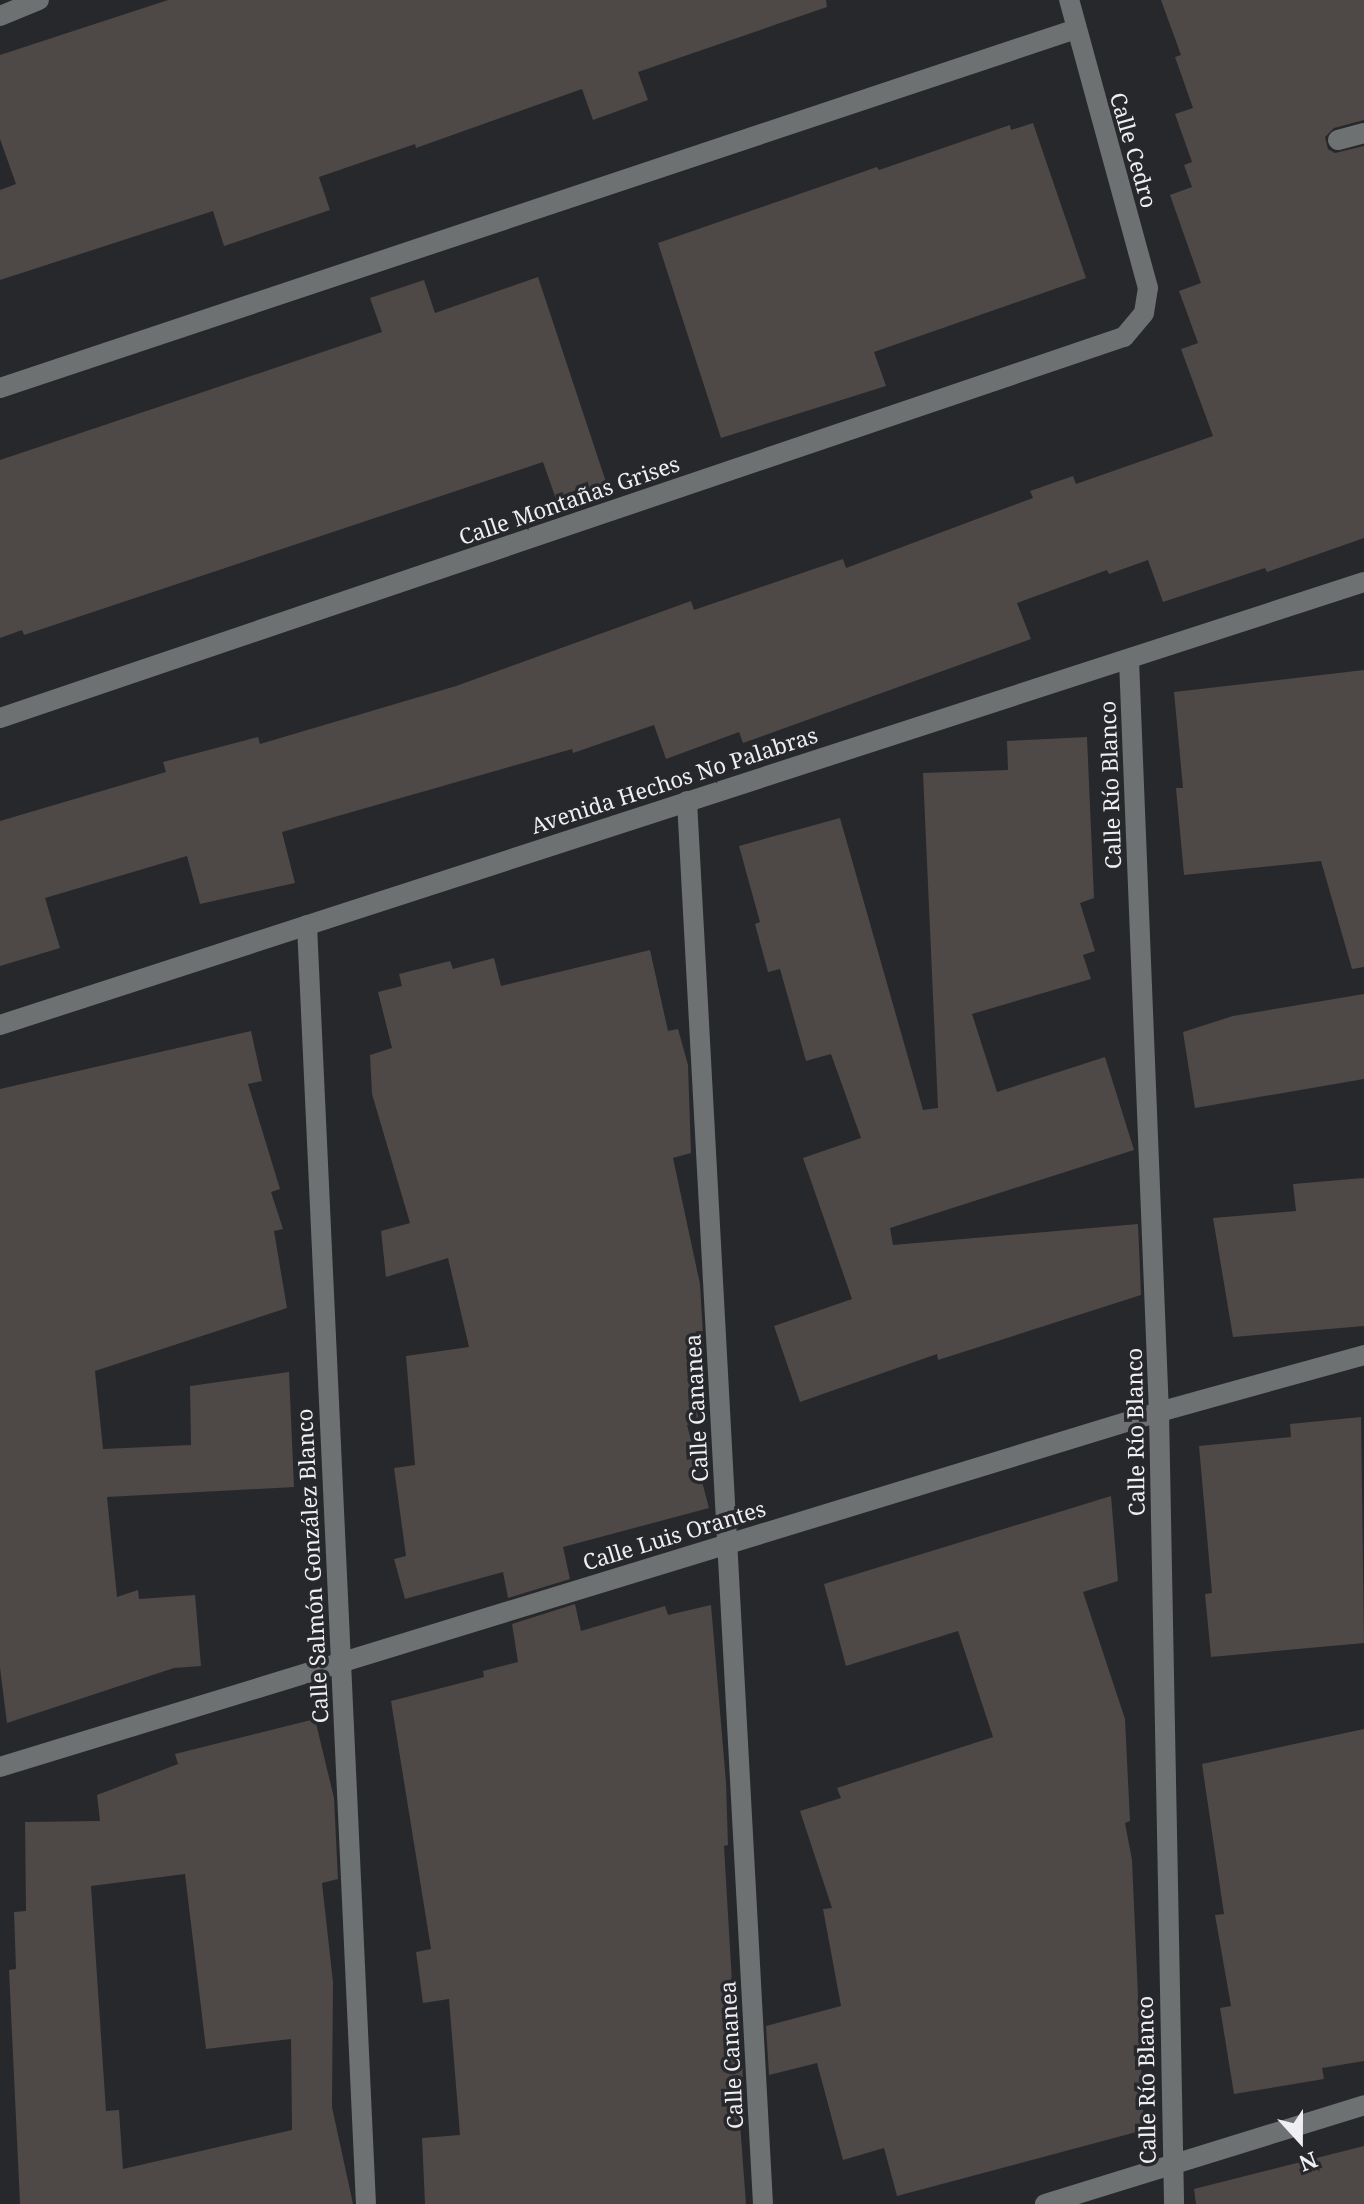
<!DOCTYPE html>
<html>
<head>
<meta charset="utf-8">
<style>
  body { margin:0 }
  #map { position:relative; width:1364px; height:2204px; overflow:hidden; background:#27282c; font-family:"Noto Serif",serif }
  div>[style] { position:absolute }
  [style*='--x'] { left:calc(var(--x)*1px); top:calc(var(--y)*1px); width:calc(var(--w)*1px); rotate:calc(var(--a)*1deg) }
  .building>* { inset:0; background:#4e4846 }
  .minor>* { height:20px; margin:-10px; padding:0 10px; transform-origin:10px; border-radius:10px; background:#6e7172 }
  span { translate:-50% -50%; white-space:nowrap; text-align:center; line-height:1.15; -webkit-text-stroke:7px #27282c; paint-order:stroke }
  .street-label { font-size:22px; color:#efeff3 }
  .north { position:absolute; left:1260px; top:2100px; width:80px; height:80px; -webkit-text-stroke:6px #27282c; paint-order:stroke; rotate:159deg; font-size:22px; font-weight:700; line-height:32px; text-align:center; color:#efeff3 }
  .north::after { content:''; display:block; margin:auto; width:28px; height:36px; background:#efeff3; clip-path:polygon(50% 0,100% 100%,50% 72%,0 100%) }
</style>
</head>
<body>
<div id="map">
  <div class="building">
    <i style="clip-path:polygon(168px 0,826px 0,827px 7px,638px 72px,648px 100px,593px 120px,582px 89px,416px 148px,415px 144px,319px 177px,330px 210px,224px 246px,213px 211px,0 280px,0 190px,16px 184px,0 139px,0 55px)"></i>
    <i style="clip-path:polygon(1161px 0,1364px 0,1364px 120px,1334px 128px,1325px 137px,1328px 149px,1335px 153px,1364px 146px,1364px 538px,1267px 572px,1265px 568px,1163px 602px,1148px 560px,1109px 574px,1107px 570px,1017px 603px,1031px 639px,743px 743px,739px 732px,666px 759px,654px 725px,573px 753px,572px 749px,282px 832px,295px 883px,200px 904px,187px 856px,45px 898px,60px 948px,0 966px,0 821px,166px 772px,163px 762px,258px 737px,260px 744px,456px 686px,691px 601px,694px 610px,843px 559px,846px 568px,1033px 498px,1030px 491px,1073px 476px,1076px 484px,1213px 436px,1181px 349px,1198px 343px,1179px 291px,1201px 283px,1170px 195px,1192px 187px,1184px 165px,1192px 162px,1175px 114px,1193px 108px,1175px 57px,1181px 55px)"></i>
    <i style="clip-path:polygon(1033px 123px,1086px 278px,874px 352px,886px 386px,721px 438px,658px 243px,877px 167px,879px 170px,1010px 125px,1011px 130px)"></i>
    <i style="clip-path:polygon(538px 277px,607px 485px,557px 502px,543px 462px,24px 635px,22px 630px,0 638px,0 460px,382px 332px,370px 298px,424px 280px,435px 313px)"></i>
    <i style="clip-path:polygon(1364px 670px,1364px 967px,1352px 969px,1321px 861px,1184px 875px,1176px 788px,1183px 788px,1174px 692px)"></i>
    <i style="clip-path:polygon(1087px 737px,1094px 898px,1080px 903px,1095px 951px,1083px 955px,1091px 979px,972px 1014px,997px 1092px,1105px 1057px,1134px 1150px,890px 1228px,893px 1245px,1138px 1224px,1141px 1295px,938px 1360px,937px 1354px,800px 1402px,774px 1326px,852px 1299px,803px 1158px,861px 1138px,831px 1054px,806px 1061px,780px 969px,768px 972px,755px 924px,760px 922px,739px 846px,840px 818px,923px 1110px,938px 1108px,923px 773px,1008px 770px,1007px 741px)"></i>
    <i style="clip-path:polygon(650px 950px,668px 1031px,678px 1029px,688px 1065px,691px 1153px,673px 1158px,700px 1284px,704px 1351px,686px 1356px,699px 1421px,687px 1425px,709px 1508px,563px 1547px,570px 1579px,508px 1598px,503px 1572px,405px 1599px,394px 1559px,406px 1556px,394px 1468px,415px 1465px,406px 1356px,469px 1347px,448px 1258px,386px 1277px,381px 1231px,410px 1223px,372px 1094px,370px 1055px,392px 1048px,378px 992px,402px 986px,399px 974px,450px 961px,453px 969px,494px 958px,501px 986px)"></i>
    <i style="clip-path:polygon(1364px 994px,1364px 1079px,1195px 1108px,1183px 1032px,1233px 1016px)"></i>
    <i style="clip-path:polygon(251px 1031px,262px 1081px,248px 1084px,280px 1189px,271px 1192px,283px 1229px,274px 1231px,287px 1308px,95px 1371px,103px 1449px,191px 1445px,190px 1386px,289px 1372px,294px 1487px,107px 1497px,117px 1597px,138px 1590px,139px 1599px,195px 1595px,201px 1666px,174px 1668px,7px 1723px,0 1668px,0 1089px)"></i>
    <i style="clip-path:polygon(1364px 1178px,1364px 1326px,1233px 1337px,1213px 1218px,1296px 1211px,1293px 1184px)"></i>
    <i style="clip-path:polygon(1361px 1417px,1364px 1643px,1211px 1657px,1205px 1594px,1212px 1593px,1199px 1446px,1291px 1437px,1290px 1424px)"></i>
    <i style="clip-path:polygon(1111px 1496px,1118px 1581px,1083px 1592px,1125px 1719px,1130px 1821px,1125px 1823px,1132px 1860px,1144px 2130px,897px 2196px,884px 2148px,843px 2160px,817px 2063px,769px 2075px,766px 2026px,841px 2006px,823px 1909px,832px 1908px,800px 1811px,841px 1798px,837px 1788px,993px 1737px,958px 1631px,846px 1666px,824px 1584px)"></i>
    <i style="clip-path:polygon(575px 1604px,581px 1631px,665px 1606px,668px 1615px,711px 1605px,726px 1782px,728px 1845px,724px 1846px,735px 2034px,741px 2033px,743px 2082px,737px 2083px,746px 2204px,425px 2204px,422px 2138px,460px 2135px,449px 1999px,423px 2003px,416px 1952px,431px 1949px,391px 1701px,484px 1677px,483px 1671px,518px 1662px,512px 1624px)"></i>
    <i style="clip-path:polygon(evenodd,315px 1719px,334px 1798px,338px 1879px,322px 1883px,333px 1982px,332px 2107px,353px 2204px,20px 2204px,9px 1970px,16px 1969px,14px 1912px,26px 1911px,25px 1822px,100px 1821px,97px 1795px,178px 1764px,175px 1754px,315px 1719px,185px 1874px,206px 2049px,291px 2039px,292px 2130px,123px 2169px,119px 2110px,106px 2111px,91px 1886px,185px 1874px)"></i>
    <i style="clip-path:polygon(1364px 1729px,1364px 2061px,1322px 2068px,1324px 2079px,1234px 2094px,1220px 2008px,1231px 2006px,1215px 1915px,1224px 1914px,1202px 1764px)"></i>
    <i style="clip-path:polygon(1364px 2146px,1364px 2204px,1196px 2204px,1194px 2189px)"></i>
  </div>
  <div class="minor">
    <i style="--x:0;--y:16;--w:42;--a:-22.3"></i>
    <i style="--x:1338;--y:140;--w:27;--a:-15"></i>
    <i style="--x:0;--y:388;--w:1134;--a:-18.45"></i>
    <i style="--x:1129;--y:660;--w:753;--a:87.72"></i>
    <i style="--x:1159;--y:1412;--w:792;--a:88.91"></i>
    <i style="--x:0;--y:718;--w:1187;--a:-18.73"></i>
    <i style="--x:1124;--y:337;--w:31;--a:-50"></i>
    <i style="--x:1144;--y:313;--w:25;--a:-81"></i>
    <i style="--x:1148;--y:288;--w:299;--a:-105.3"></i>
    <i style="--x:687;--y:801;--w:1405;--a:86.9"></i>
    <i style="--x:307;--y:925;--w:1280;--a:87.36"></i>
    <i style="--x:0;--y:1025;--w:1434;--a:-17.99"></i>
    <i style="--x:0;--y:1767;--w:1212;--a:-17.03"></i>
    <i style="--x:1159;--y:1412;--w:213;--a:-15.5"></i>
    <i style="--x:1045;--y:2204;--w:334;--a:-17.2"></i>
  </div>
  <div class="street-label">
    <span style="left:1134px;top:150px;rotate:74deg">Calle Cedro</span>
    <span style="left:569px;top:500px;rotate:-19deg">Calle Montañas Grises</span>
    <span style="left:674px;top:780px;rotate:-18deg">Avenida Hechos No Palabras</span>
    <span style="left:1110px;top:785px;rotate:-92deg">Calle Río Blanco</span>
    <span style="left:696px;top:1408px;rotate:-93deg">Calle Cananea</span>
    <span style="left:1135px;top:1432px;rotate:-91deg">Calle Río Blanco</span>
    <span style="left:674px;top:1535px;rotate:-17deg">Calle Luis Orantes</span>
    <span style="left:312px;top:1566px;rotate:-93deg">Calle Salmón González Blanco</span>
    <span style="left:731px;top:2055px;rotate:-93deg">Calle Cananea</span>
    <span style="left:1146px;top:2080px;rotate:-91deg">Calle Río Blanco</span>
  </div>
  <div class="north">N</div>
</div>
</body>
</html>
